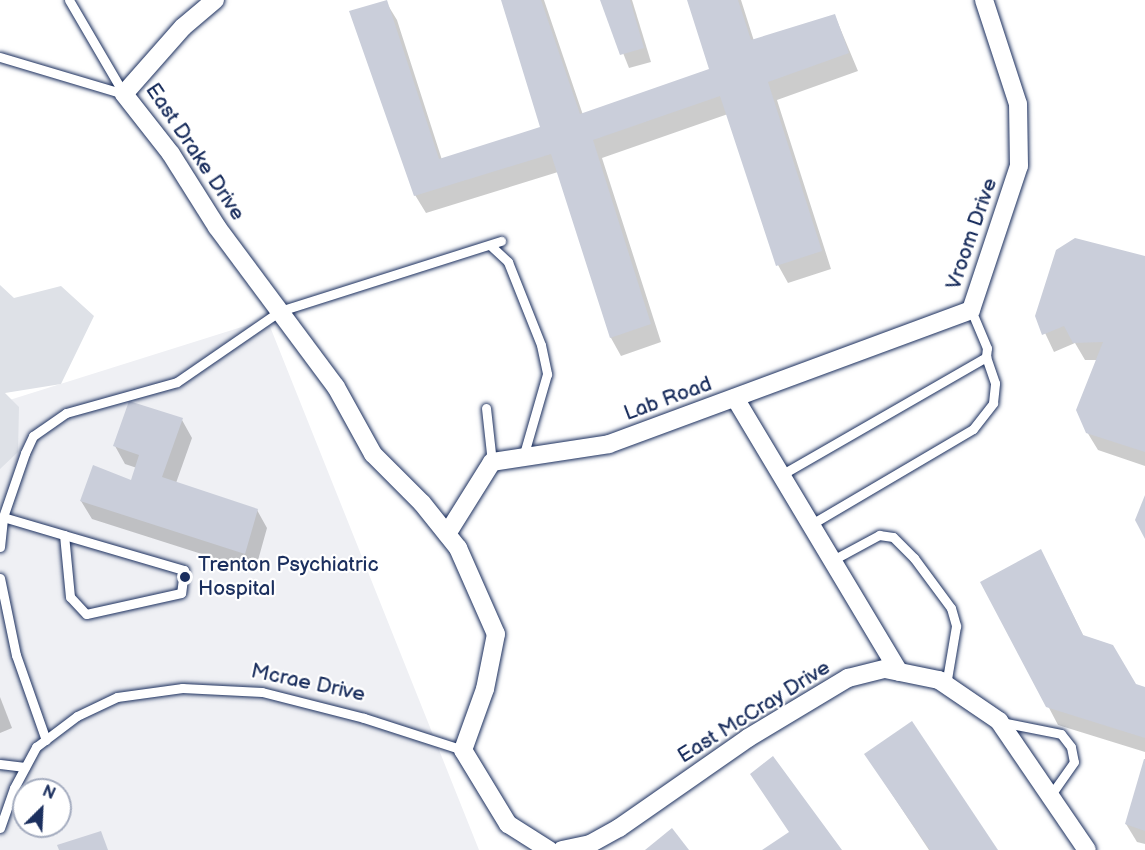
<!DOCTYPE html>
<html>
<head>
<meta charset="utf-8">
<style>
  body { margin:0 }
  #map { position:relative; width:1145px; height:850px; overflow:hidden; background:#fff; font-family:"Balsamiq Sans",sans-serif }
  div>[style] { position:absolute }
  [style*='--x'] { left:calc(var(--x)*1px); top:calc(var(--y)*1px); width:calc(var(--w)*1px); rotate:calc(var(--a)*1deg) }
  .built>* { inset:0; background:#eff0f4 }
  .green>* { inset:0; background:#dee1e7 }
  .shadow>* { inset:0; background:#0003 }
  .building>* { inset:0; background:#caceda }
  .roads { filter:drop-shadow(0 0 2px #1b2f5e) drop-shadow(0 0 2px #1b2f5e) }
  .lane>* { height:9px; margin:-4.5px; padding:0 4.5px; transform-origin:4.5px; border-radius:4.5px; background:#fff }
  .street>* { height:18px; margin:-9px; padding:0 9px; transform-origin:9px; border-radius:9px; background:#fff }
  .dots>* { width:16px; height:16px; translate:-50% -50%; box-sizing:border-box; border:3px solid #fff; border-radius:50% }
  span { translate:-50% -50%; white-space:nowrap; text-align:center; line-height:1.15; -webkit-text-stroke:4.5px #fff; paint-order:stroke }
  .street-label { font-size:21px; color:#1b2f5e }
  .poi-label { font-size:21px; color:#1b2f5e }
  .left { translate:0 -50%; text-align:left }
  .north { position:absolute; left:12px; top:778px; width:60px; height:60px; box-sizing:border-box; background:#fff; border:2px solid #a4acbf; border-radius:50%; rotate:24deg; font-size:16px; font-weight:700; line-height:24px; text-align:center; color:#1b2f5e }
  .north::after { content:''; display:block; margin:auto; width:21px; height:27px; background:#1b2f5e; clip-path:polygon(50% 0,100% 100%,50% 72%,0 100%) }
</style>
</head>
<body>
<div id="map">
  <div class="built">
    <i style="clip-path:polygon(evenodd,267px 319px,479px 850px,0 850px,0 403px,267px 319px,24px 790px,60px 790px,60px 826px,24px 826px,24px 790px)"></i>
  </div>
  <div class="green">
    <i style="clip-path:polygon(0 285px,14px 298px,61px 286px,94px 316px,61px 384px,5px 393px,19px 407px,18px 452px,0 469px)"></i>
  </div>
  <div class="shadow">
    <i style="clip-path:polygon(503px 0,544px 0,583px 115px,711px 70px,688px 0,741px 0,754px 41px,835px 16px,858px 71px,777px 100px,831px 269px,788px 283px,778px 265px,728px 114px,602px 158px,661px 342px,621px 356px,611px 338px,558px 172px,426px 213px,415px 195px,386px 2px,397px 20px,442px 160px,542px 128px)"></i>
    <i style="clip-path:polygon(602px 0,632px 0,651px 62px,629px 68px)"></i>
    <i style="clip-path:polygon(1145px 258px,1145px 466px,1098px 450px,1087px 432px,1098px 360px,1085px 360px,1075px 343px,1054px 352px,1037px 316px)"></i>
    <i style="clip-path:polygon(182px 420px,192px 438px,176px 483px,257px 510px,267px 528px,255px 571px,92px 519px,81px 501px,132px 482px,137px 468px,125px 464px,115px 446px)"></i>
    <i style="clip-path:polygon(1041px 551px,1084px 637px,1135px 685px,1145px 689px,1145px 752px,1058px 725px,1048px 706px)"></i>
    <i style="clip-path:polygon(0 697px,12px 728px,0 733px)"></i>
    <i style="clip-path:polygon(866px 755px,996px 850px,929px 850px)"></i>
    <i style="clip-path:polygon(1145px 763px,1145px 844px,1137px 842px,1126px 824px)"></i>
  </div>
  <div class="building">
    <i style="clip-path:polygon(387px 0,439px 159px,540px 127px,501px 0,541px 0,580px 114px,709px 69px,687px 0,738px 0,751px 40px,835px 14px,849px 53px,768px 82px,822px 251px,776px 266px,720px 96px,593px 140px,651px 324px,610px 338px,551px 154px,414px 196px,349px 11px)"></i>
    <i style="clip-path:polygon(600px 0,630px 0,644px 48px,620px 55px)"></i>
    <i style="clip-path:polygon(1075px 238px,1145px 256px,1145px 452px,1086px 433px,1076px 410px,1103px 342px,1073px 343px,1064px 326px,1042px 335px,1035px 316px,1056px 250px)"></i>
    <i style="clip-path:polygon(129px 401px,183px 418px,162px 477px,258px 509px,245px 554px,80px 501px,93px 465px,131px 480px,139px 455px,113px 446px)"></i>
    <i style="clip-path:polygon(1145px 495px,1145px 539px,1135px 520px)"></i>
    <i style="clip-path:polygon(1041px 549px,1083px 635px,1113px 645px,1136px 684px,1145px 687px,1145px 738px,1046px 707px,980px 582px)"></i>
    <i style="clip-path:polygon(912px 721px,998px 850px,930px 850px,864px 754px)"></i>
    <i style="clip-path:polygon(773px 756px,842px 850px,762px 850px,789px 832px,750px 774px)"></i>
    <i style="clip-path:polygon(1144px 759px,1145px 759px,1145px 831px,1125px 824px)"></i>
    <i style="clip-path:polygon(672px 828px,689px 850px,645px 850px)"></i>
    <i style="clip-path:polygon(101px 831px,108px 850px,59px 850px,57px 845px)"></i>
  </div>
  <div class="roads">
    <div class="lane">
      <i style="--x:69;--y:0;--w:109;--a:59.7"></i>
      <i style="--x:0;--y:57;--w:129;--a:16.6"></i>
      <i style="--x:490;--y:245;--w:25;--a:43"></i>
      <i style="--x:508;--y:262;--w:89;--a:68.3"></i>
      <i style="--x:541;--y:345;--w:30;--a:78"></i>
      <i style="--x:547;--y:374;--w:86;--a:106.1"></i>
      <i style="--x:486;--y:408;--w:54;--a:83.7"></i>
      <i style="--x:781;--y:475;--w:237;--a:-29.9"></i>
      <i style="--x:986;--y:357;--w:9;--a:-84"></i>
      <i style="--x:987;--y:348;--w:41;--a:-112.8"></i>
      <i style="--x:3;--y:517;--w:64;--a:16.4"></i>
      <i style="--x:64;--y:535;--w:125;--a:16.3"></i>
      <i style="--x:184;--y:570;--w:23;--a:97"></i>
      <i style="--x:181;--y:593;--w:97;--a:167.5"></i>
      <i style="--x:86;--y:614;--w:23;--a:-133"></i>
      <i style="--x:70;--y:597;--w:62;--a:-95.5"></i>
      <i style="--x:810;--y:525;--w:189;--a:-30.5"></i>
      <i style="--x:973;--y:429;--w:33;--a:-52"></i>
      <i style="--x:993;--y:403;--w:20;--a:-84"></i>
      <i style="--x:995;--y:383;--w:28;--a:-109"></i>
      <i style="--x:0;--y:547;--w:30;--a:-84"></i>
      <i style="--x:3;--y:517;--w:68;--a:-71"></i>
      <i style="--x:25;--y:453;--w:19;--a:-65"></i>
      <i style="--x:33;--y:436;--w:40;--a:-34.9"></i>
      <i style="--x:66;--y:413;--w:115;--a:-15.6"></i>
      <i style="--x:177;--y:382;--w:125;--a:-34.6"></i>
      <i style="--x:280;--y:311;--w:232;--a:-17.6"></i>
      <i style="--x:831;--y:561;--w:55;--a:-28.4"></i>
      <i style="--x:879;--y:535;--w:14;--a:8"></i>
      <i style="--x:893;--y:537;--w:30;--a:45"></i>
      <i style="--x:914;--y:558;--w:62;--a:53.5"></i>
      <i style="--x:951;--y:608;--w:19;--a:74"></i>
      <i style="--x:956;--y:626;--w:60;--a:99.6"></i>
      <i style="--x:0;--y:578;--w:79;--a:78.3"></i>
      <i style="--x:16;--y:655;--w:90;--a:70.6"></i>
      <i style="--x:1001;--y:722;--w:61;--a:11.3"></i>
      <i style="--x:1061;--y:734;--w:16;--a:52"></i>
      <i style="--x:1071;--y:747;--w:15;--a:79"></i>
      <i style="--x:1074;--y:762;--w:42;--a:125.2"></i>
      <i style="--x:0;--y:764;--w:25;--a:7"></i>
      <i style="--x:0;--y:828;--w:42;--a:-70.7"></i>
      <i style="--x:14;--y:788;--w:47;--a:-61.8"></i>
      <i style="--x:36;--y:747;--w:51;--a:-37.1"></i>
      <i style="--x:77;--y:716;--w:44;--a:-25.4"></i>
      <i style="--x:117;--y:697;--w:66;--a:-7.9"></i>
      <i style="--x:182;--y:688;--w:80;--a:2.9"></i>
      <i style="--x:262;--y:692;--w:105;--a:14.3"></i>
      <i style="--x:364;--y:718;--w:104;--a:17.9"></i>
    </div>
    <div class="street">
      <i style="--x:215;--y:0;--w:42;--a:139.8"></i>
      <i style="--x:183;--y:27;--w:89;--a:131.4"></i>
      <i style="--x:124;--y:94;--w:76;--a:51.9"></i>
      <i style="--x:171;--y:154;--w:86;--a:57.8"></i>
      <i style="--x:217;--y:227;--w:199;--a:53.4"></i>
      <i style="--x:336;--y:387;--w:77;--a:61.1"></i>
      <i style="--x:373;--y:454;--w:69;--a:45"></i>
      <i style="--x:422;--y:503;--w:58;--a:51.3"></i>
      <i style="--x:458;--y:548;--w:94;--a:66.2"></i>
      <i style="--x:496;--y:634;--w:56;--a:101.3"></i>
      <i style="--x:485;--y:689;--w:65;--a:109.8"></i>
      <i style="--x:463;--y:750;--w:87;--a:58.7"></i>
      <i style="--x:508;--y:824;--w:49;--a:32.4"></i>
      <i style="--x:735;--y:398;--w:319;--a:59.1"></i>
      <i style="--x:447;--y:534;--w:85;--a:-58"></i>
      <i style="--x:492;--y:462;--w:118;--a:-8.7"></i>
      <i style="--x:609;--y:444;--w:386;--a:-20.3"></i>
      <i style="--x:971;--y:310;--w:152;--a:-71.6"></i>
      <i style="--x:1019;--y:166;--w:62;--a:-90.9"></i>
      <i style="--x:1018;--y:104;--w:109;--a:-108.1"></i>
      <i style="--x:562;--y:850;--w:29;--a:-12"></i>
      <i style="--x:590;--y:844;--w:33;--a:-29"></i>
      <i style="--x:619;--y:828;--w:157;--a:-34.9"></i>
      <i style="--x:748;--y:738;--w:117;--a:-31"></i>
      <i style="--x:848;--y:678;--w:38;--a:-14"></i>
      <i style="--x:885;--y:669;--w:55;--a:11.5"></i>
      <i style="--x:939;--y:680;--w:73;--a:34.3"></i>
      <i style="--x:999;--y:721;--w:156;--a:55.7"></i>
    </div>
  </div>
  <div class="dots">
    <i style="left:185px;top:577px;background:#1b2f5e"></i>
  </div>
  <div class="street-label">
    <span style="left:195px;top:152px;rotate:56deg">East Drake Drive</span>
    <span style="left:972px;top:234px;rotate:-71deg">Vroom Drive</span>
    <span style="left:668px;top:399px;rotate:-20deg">Lab Road</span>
    <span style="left:308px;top:683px;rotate:12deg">Mcrae Drive</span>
    <span style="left:754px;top:712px;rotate:-32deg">East McCray Drive</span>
  </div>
  <div class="poi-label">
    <span class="left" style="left:198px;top:577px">Trenton Psychiatric<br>Hospital</span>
  </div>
  <div class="north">N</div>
</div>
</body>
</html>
